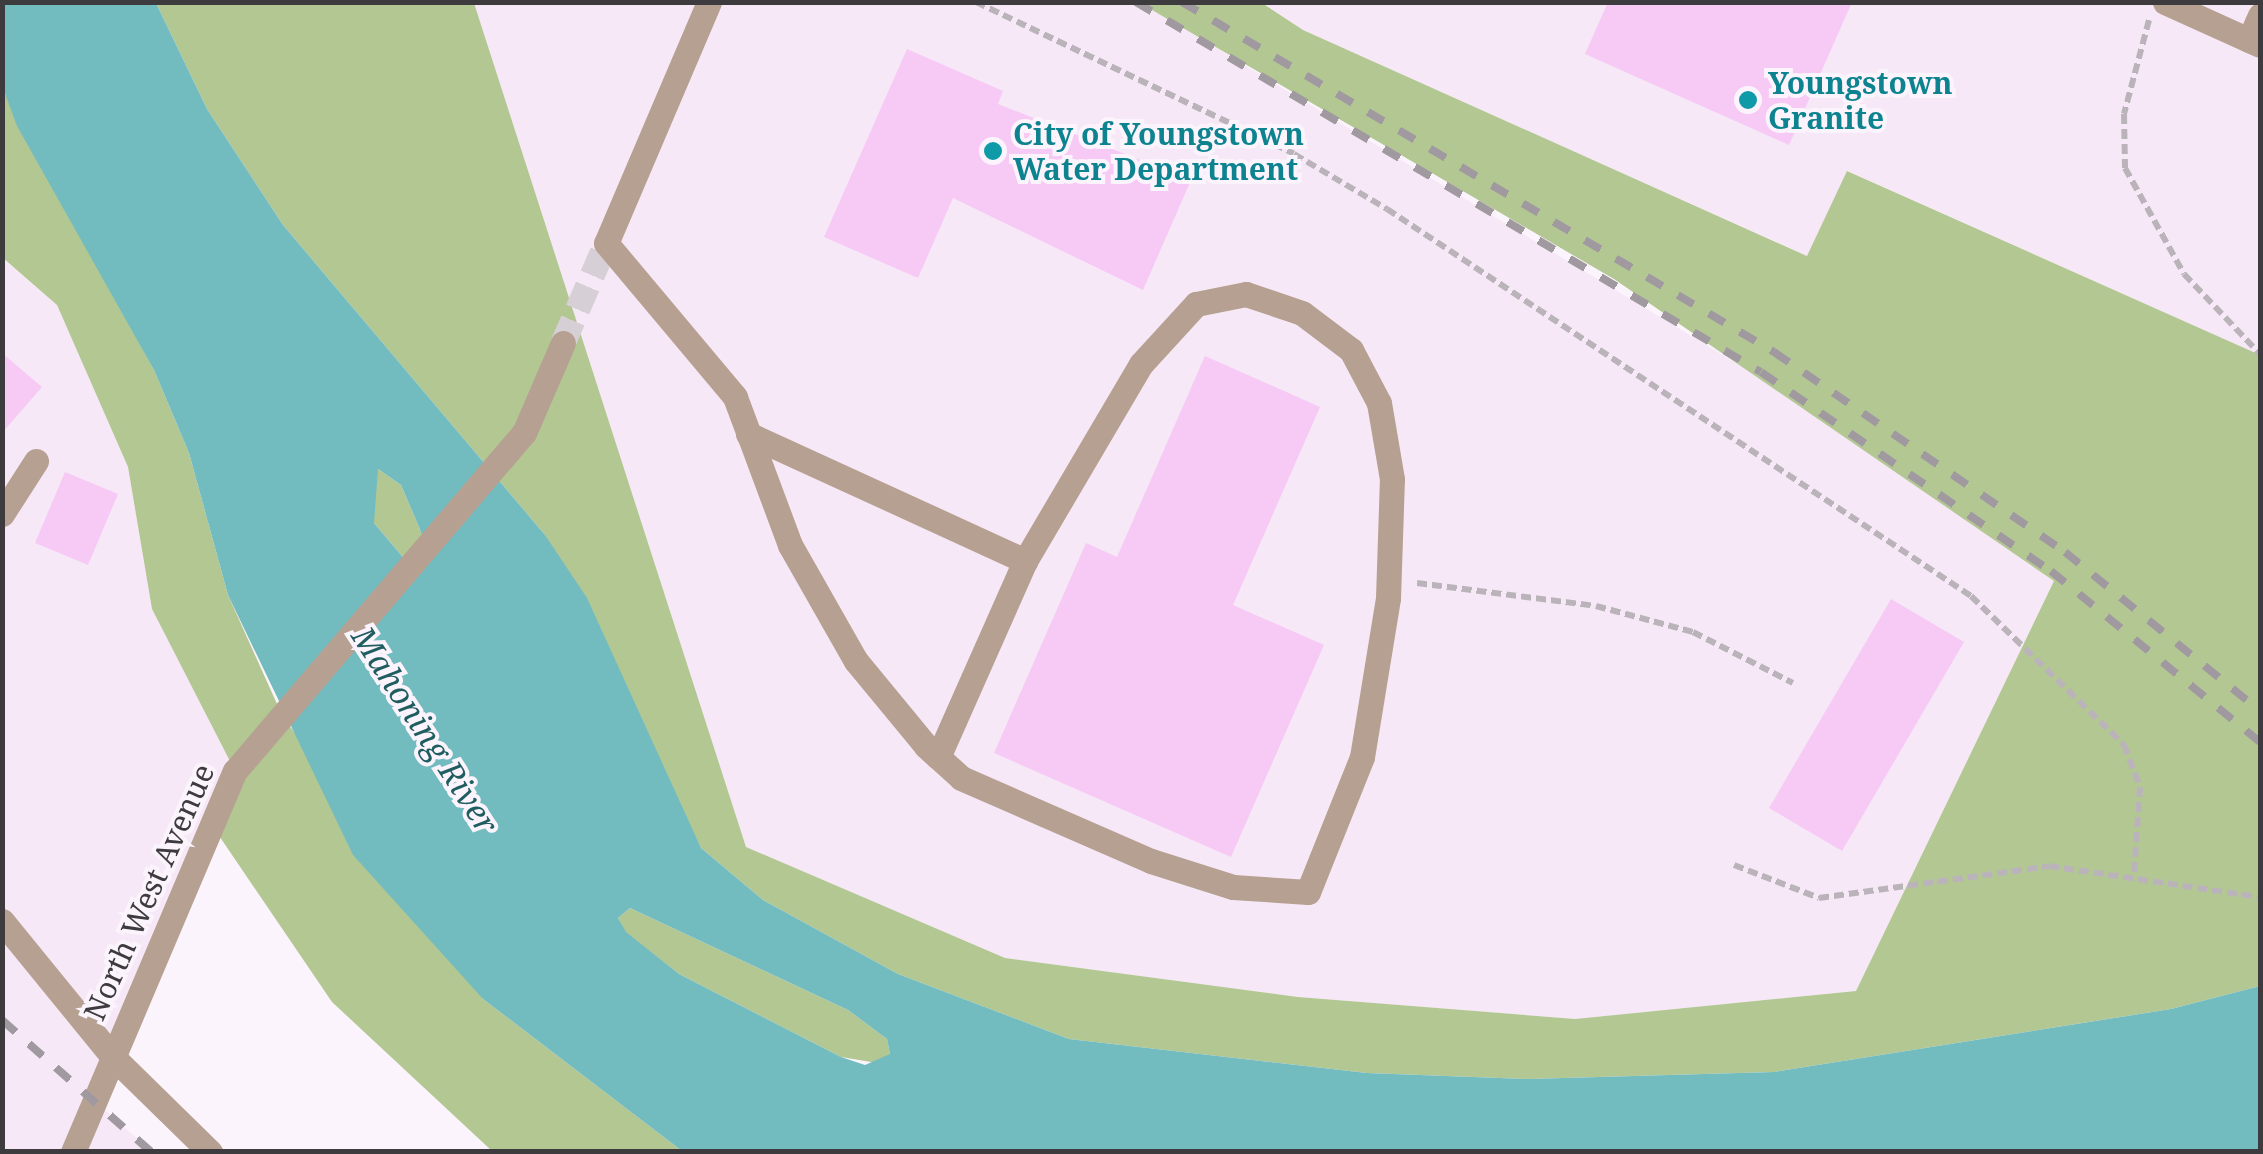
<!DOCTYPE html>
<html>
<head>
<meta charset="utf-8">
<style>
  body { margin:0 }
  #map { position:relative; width:2263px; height:1154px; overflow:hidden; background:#fcf4fc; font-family:"Noto Serif",serif }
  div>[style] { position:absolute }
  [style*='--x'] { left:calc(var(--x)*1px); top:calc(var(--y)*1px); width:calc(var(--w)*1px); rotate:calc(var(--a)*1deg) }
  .built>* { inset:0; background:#f6e8f6 }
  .forest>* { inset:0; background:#b3c793 }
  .water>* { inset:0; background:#72bcc0 }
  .building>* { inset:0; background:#f6caf5 }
  .minor-tunnel>* { height:25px; margin-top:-12.5px; transform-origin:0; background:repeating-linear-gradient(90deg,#d6cfd6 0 25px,transparent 0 37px) }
  .path>* { height:6px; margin-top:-3px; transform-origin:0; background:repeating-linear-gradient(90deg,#bab4ba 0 10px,transparent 0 15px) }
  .minor>* { height:25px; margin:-12.5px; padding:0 12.5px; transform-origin:12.5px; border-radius:12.5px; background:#b6a091 }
  .rail>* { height:8px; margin-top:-4px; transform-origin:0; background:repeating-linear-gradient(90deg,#a09aa0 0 18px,transparent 0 36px) }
  .dots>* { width:28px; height:28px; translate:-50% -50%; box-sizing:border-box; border:5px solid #fcf4fc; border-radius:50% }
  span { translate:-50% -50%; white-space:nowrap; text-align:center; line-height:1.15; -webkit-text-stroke:8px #fcf4fc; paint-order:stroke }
  .culture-label { font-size:30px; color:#0d838f; font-weight:700 }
  .left { translate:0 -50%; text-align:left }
  .street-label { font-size:30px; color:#3e3b3e }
  .water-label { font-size:32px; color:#1f5d60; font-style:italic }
  .frame { position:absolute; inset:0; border:5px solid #3e3b3e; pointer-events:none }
</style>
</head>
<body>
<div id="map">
  <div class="built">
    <i style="clip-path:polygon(1262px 2px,2260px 3px,2260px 355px,1848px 171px,1808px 256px,1303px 30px)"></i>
    <i style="clip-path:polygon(474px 3px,1142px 3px,1901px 463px,2054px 581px,1856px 991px,1575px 1019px,1298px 997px,1005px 958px,746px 847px)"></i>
    <i style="clip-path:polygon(2px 258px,57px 305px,128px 467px,152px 609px,235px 771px,95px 1101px,151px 1151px,3px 1151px)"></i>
  </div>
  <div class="forest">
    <i style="clip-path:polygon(156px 3px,474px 3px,746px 847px,1005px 958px,1298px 997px,1575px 1019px,1856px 991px,2054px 581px,1614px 279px,1140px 3px,1262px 3px,1303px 30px,1807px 256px,1847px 171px,2260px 355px,2260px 986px,2171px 1009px,1774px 1072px,1529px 1079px,1367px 1073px,1069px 1039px,898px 974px,763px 900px,701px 848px,545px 535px,283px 225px,207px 109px)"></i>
    <i style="clip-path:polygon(2px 88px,154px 370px,189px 453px,228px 595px,282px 715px,483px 999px,682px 1151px,492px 1151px,332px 1002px,209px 821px,235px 771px,152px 609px,128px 467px,57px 305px,3px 258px)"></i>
    <i style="clip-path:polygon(378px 469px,401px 485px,419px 527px,424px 541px,407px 562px,374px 523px,370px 484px)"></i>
    <i style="clip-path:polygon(630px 908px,848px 1010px,887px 1039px,890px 1054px,883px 1064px,841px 1057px,679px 974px,625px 932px,618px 918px)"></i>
  </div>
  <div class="water">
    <i style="clip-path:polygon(evenodd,3px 3px,156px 3px,207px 109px,283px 225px,545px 535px,587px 598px,701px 848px,763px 900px,898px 974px,1069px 1039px,1367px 1073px,1529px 1079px,1774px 1072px,2171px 1009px,2260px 986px,2260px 1151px,682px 1151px,483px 999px,353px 855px,228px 595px,189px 453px,154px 370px,17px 126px,3px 88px,3px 3px,378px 469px,401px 485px,419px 527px,424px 541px,407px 562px,374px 523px,378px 469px,3px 3px,630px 908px,848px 1010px,887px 1039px,890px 1054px,865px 1065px,841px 1057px,679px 974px,626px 932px,618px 918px,630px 908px)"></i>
  </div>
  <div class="building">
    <i style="clip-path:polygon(1608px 2px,1852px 2px,1789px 145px,1585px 54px)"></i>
    <i style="clip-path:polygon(907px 49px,1003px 91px,998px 104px,1191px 180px,1143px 290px,953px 198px,918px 278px,824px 237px)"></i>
    <i style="clip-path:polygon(2px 353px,42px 387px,2px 433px)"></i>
    <i style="clip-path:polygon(1205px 356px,1320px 407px,1233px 605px,1324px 645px,1231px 857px,994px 753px,1086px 543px,1117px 557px)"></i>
    <i style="clip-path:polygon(65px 472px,118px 494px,88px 565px,35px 543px)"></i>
    <i style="clip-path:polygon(1891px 599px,1964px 642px,1842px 851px,1769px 808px)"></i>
  </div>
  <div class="minor-tunnel">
    <i style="--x:563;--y:343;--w:109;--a:-66.7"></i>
  </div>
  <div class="path">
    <i style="--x:976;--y:2;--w:352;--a:25.5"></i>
    <i style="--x:1294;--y:154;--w:108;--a:30.6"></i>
    <i style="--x:1387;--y:209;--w:701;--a:33.53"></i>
    <i style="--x:1971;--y:596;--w:214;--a:44.2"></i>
    <i style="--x:2124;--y:745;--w:45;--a:69.1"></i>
    <i style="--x:2140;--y:787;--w:86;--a:94"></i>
    <i style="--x:2149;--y:20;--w:97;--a:104.9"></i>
    <i style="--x:2124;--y:114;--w:54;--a:88.9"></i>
    <i style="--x:2125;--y:168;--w:121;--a:60.9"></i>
    <i style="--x:2184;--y:274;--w:110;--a:46.5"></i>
    <i style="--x:1417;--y:583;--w:180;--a:7.3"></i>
    <i style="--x:1596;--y:606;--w:100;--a:15"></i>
    <i style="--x:1693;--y:632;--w:112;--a:27"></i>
    <i style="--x:1734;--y:865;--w:91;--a:21.2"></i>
    <i style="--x:1819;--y:898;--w:232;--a:-7.9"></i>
    <i style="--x:2049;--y:866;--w:213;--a:8.4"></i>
  </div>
  <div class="minor">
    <i style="--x:709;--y:2;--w:262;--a:113.1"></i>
    <i style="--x:606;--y:243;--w:201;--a:50"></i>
    <i style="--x:735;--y:397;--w:158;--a:69.6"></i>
    <i style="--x:790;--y:545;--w:133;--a:60.4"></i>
    <i style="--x:856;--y:661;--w:110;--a:50.5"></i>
    <i style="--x:926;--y:746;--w:16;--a:43"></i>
    <i style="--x:938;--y:757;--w:31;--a:42"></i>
    <i style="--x:961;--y:778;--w:207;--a:23.6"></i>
    <i style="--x:1151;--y:861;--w:86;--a:17.6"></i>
    <i style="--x:1233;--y:887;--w:75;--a:3.8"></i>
    <i style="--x:1308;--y:892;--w:145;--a:-68.2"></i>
    <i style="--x:1362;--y:757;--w:161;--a:-80.7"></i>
    <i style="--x:1388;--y:598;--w:119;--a:-88.1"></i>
    <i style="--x:1392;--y:479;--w:77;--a:-99.7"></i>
    <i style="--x:1379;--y:403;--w:60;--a:-117.8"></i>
    <i style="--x:1351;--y:350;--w:61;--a:-142.9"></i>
    <i style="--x:1302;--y:313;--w:59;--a:-161.3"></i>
    <i style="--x:1246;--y:294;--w:51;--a:168.7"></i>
    <i style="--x:1196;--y:304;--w:81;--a:132.5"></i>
    <i style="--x:1141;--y:364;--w:229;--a:120.5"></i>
    <i style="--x:1025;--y:561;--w:214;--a:113.9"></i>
    <i style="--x:2165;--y:2;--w:104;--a:24.4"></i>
    <i style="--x:2249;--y:40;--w:27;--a:-66"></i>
    <i style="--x:748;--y:434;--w:305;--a:24.6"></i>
    <i style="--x:2;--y:514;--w:63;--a:-57.3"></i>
    <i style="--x:2;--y:921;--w:176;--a:50.8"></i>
    <i style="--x:113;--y:1057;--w:136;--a:44.4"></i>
    <i style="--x:73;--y:1152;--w:414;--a:-67"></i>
    <i style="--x:235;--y:771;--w:445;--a:-49.5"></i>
    <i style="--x:524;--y:433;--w:98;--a:-66.6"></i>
  </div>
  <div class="rail">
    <i style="--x:1136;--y:2;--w:726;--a:30.63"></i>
    <i style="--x:1761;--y:372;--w:352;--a:34.5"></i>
    <i style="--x:2051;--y:571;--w:270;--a:39.3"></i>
    <i style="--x:1182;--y:2;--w:688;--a:30.59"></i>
    <i style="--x:1774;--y:352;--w:353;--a:34.5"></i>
    <i style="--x:2065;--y:552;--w:252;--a:39.2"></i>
    <i style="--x:2;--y:1020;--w:199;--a:41.5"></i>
  </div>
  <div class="dots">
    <i style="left:1748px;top:100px;background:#0f9aa8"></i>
    <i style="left:993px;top:151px;background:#0f9aa8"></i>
  </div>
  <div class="culture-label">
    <span class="left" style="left:1768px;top:100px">Youngstown<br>Granite</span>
    <span class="left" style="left:1013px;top:151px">City of Youngstown<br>Water Department</span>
  </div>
  <div class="street-label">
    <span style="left:149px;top:892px;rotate:-66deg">North West Avenue</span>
  </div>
  <div class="water-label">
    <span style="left:425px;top:730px;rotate:57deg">Mahoning River</span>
  </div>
  <div class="frame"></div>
</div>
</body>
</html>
